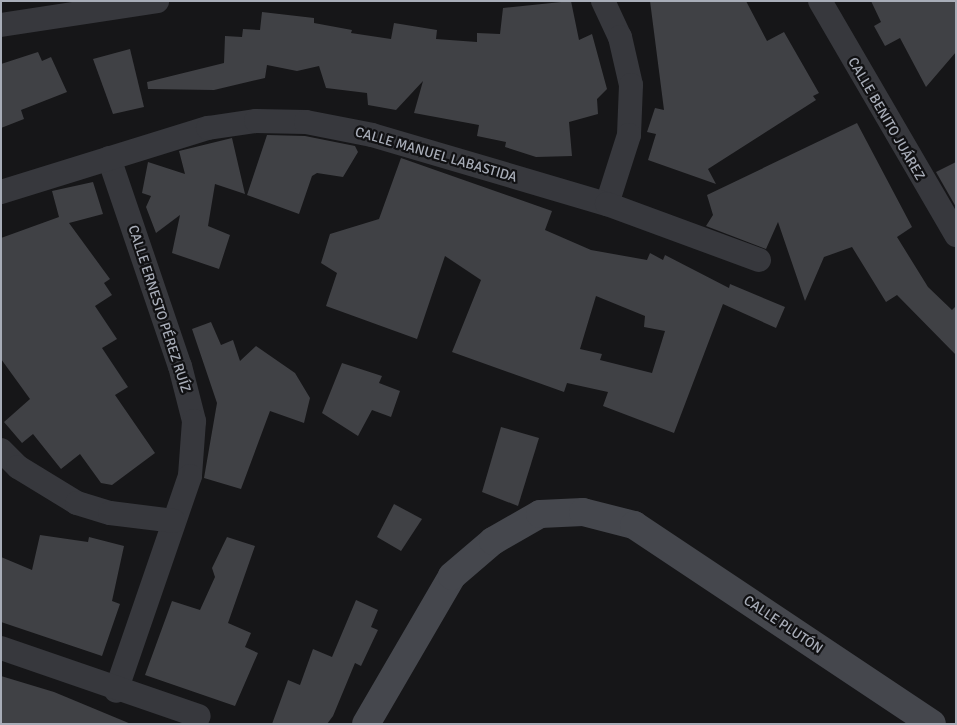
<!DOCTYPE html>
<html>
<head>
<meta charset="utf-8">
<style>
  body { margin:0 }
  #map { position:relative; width:957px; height:725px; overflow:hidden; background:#161618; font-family:Signika,sans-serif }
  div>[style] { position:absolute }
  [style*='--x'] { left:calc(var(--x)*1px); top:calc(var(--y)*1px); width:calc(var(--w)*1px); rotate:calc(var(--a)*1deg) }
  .building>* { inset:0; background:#404145 }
  .street>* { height:24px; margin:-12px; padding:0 12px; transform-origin:12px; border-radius:12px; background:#37383d }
  .secondary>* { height:28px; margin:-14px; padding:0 14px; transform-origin:14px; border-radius:14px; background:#45474d }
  span { translate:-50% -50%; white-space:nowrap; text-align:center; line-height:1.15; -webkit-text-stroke:4.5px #111113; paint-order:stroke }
  .street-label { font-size:14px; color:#a8adb8 }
  .frame { position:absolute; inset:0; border:2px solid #a8adb8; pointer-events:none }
</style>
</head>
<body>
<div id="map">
  <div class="building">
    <i style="clip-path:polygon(571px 1px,579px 40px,592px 34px,607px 89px,597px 99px,598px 114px,569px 122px,572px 156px,536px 157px,505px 147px,506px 142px,477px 136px,479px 125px,414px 113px,423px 81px,396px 110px,368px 105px,367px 93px,326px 88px,319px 66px,297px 71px,267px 65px,265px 78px,214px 90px,148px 89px,147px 82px,224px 63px,225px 36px,242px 37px,243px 29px,260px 30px,262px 12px,314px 18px,314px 23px,352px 30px,351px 33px,391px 39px,394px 23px,437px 30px,436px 39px,477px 42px,477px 33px,500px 34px,503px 8px)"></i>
    <i style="clip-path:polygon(650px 1px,746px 1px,767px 41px,784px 32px,819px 93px,813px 96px,816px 100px,708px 169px,716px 184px,648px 160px,656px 134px,647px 132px,655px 108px,664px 110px)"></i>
    <i style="clip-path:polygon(871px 1px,956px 1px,956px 52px,926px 87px,900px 38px,885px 46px,874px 26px,881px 22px)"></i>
    <i style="clip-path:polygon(130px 49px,144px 107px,113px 114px,93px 59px)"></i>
    <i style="clip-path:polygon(38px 52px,42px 61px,51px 57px,67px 92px,21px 110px,24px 119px,1px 128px,1px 64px)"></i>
    <i style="clip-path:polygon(857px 123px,912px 227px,897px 237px,928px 287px,952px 310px,956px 306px,956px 355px,897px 295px,886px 302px,852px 247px,824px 257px,805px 301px,778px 222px,766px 249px,706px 226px,713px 215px,707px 195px)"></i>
    <i style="clip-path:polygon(267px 135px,305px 136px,355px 146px,358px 152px,343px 177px,317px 173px,312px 176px,299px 214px,247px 195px)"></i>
    <i style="clip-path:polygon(232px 138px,245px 194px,215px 184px,208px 226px,230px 235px,219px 269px,172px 253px,180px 215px,156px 233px,146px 207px,151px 196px,142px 193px,148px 162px,185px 174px,179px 151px)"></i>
    <i style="clip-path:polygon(evenodd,401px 158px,552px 211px,545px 230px,591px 250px,647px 260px,650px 253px,663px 260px,665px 255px,729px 288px,730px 284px,785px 307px,776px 328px,723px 304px,674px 433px,603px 406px,608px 392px,567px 383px,564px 392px,452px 352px,481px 280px,445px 256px,417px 339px,326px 306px,337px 273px,321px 263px,330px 234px,379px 219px,401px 158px,596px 296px,645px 316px,644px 327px,665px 331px,652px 373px,600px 360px,602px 354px,580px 349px,596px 296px)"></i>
    <i style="clip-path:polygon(956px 162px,956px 207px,936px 172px)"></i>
    <i style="clip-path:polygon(93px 182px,103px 214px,69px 223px,110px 279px,104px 283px,112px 295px,95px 306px,117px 339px,102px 348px,128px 387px,115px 395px,155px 453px,112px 485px,101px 483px,80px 454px,61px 469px,33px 434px,22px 443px,4px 422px,30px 399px,1px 359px,1px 238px,59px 217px,52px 191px)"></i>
    <i style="clip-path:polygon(211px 322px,221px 345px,233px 340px,240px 361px,256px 346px,295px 373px,310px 398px,304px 423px,270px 411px,241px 489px,204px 478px,217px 403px,192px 329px)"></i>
    <i style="clip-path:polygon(342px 363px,382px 376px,379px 383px,400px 391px,391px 417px,372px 410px,358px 436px,322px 413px)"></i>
    <i style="clip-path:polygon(501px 427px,539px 438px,518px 506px,482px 492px)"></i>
    <i style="clip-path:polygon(394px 504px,422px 519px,401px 551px,377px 537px)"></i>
    <i style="clip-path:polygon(40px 535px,88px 542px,89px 537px,124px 546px,112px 601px,120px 604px,102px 656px,1px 622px,1px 557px,32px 570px)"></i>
    <i style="clip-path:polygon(227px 537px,255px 546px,228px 623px,251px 633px,245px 647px,258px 653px,235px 706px,145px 675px,172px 601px,200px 610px,215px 577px,212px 568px)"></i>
    <i style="clip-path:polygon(356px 600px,378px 610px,371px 627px,378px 630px,361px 666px,355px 663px,333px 716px,327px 724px,272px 724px,288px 680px,300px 685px,313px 649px,332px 657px)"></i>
    <i style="clip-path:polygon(1px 676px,54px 692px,131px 724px,1px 724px)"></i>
  </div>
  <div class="street">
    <i style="--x:603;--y:1;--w:40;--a:65"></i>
    <i style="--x:620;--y:37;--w:49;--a:77.1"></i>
    <i style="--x:631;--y:85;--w:50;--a:92.3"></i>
    <i style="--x:629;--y:135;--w:72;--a:107.7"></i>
    <i style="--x:820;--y:1;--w:271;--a:59.8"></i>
    <i style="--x:1;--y:25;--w:158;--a:-8.7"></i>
    <i style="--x:109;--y:158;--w:220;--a:71.2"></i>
    <i style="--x:180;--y:366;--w:57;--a:75.7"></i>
    <i style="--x:194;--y:421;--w:55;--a:94.2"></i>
    <i style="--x:190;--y:476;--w:227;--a:109"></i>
    <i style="--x:1;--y:192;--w:217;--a:-17.2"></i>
    <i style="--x:208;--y:128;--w:49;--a:-8.3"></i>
    <i style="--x:256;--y:121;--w:50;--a:1.1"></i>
    <i style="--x:306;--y:122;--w:67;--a:11.1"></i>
    <i style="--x:372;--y:135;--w:245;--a:16.4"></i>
    <i style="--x:607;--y:204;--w:162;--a:20.2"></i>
    <i style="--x:1;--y:450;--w:24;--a:45"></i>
    <i style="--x:18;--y:467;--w:69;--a:31.4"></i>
    <i style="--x:77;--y:503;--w:34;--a:17"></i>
    <i style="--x:110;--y:513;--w:64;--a:7.1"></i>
    <i style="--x:1;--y:648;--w:209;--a:19"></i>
  </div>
  <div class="secondary">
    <i style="--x:366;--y:724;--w:171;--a:-59.8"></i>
    <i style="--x:452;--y:576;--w:54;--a:-40.5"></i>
    <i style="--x:493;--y:541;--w:54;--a:-29.9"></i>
    <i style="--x:540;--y:514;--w:43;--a:-2.7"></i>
    <i style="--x:583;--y:512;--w:53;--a:14.3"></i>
    <i style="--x:634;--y:525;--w:358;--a:33.7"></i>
  </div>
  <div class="street-label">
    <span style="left:886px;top:119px;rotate:60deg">CALLE BENITO JUÁREZ</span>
    <span style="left:436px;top:155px;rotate:16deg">CALLE MANUEL LABASTIDA</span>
    <span style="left:159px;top:309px;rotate:72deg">CALLE ERNESTO PÉREZ RUÍZ</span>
    <span style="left:783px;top:625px;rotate:34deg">CALLE PLUTÓN</span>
  </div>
  <div class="frame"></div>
</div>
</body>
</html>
